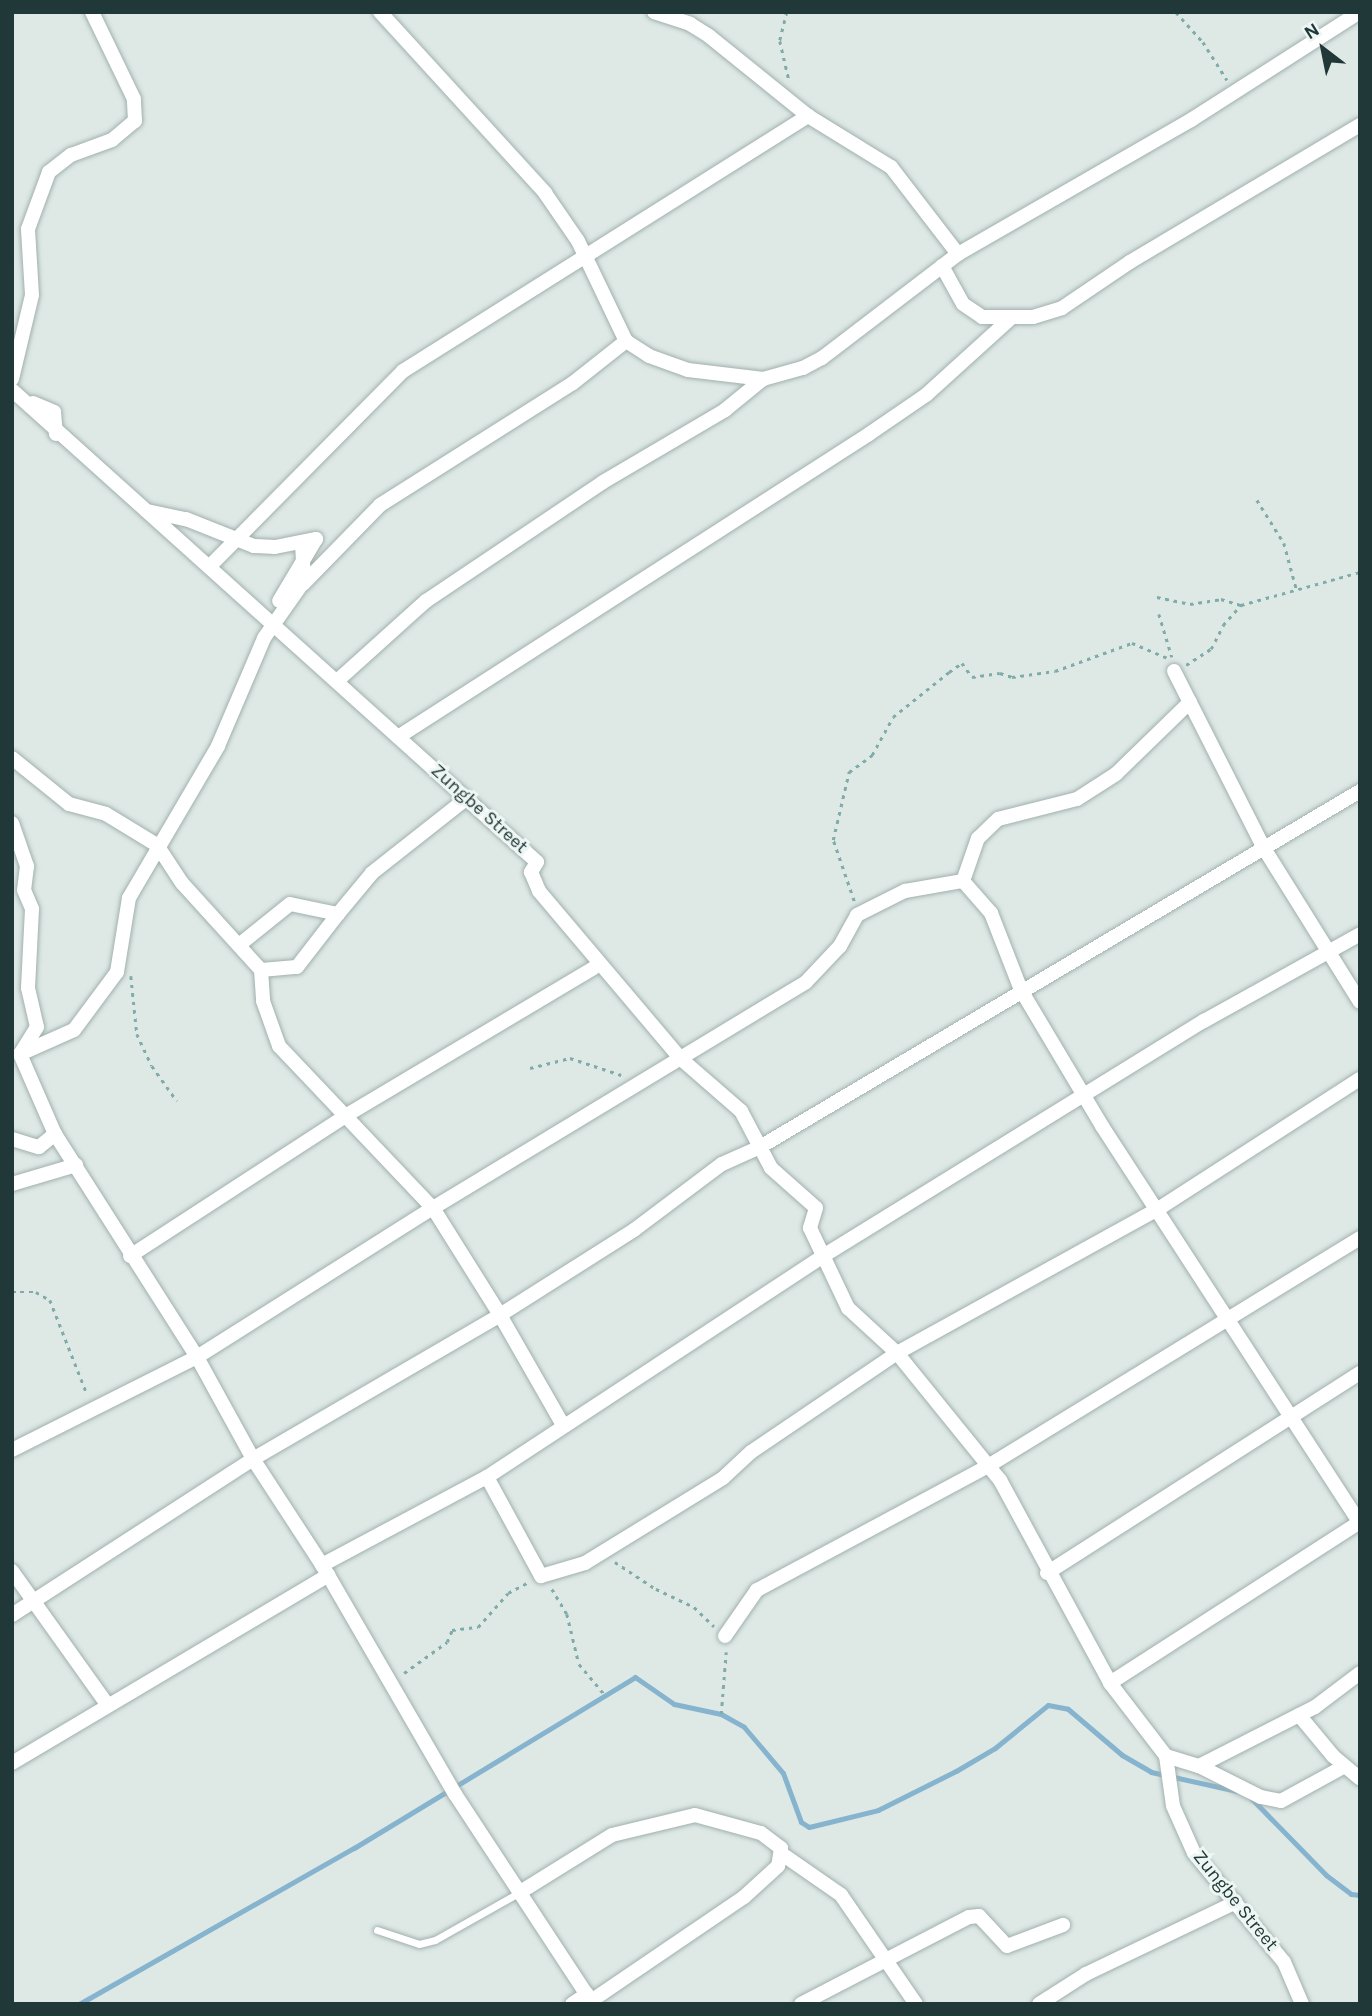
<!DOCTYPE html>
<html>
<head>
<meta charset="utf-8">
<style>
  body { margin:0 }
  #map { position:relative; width:1372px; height:2016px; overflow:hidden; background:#dee9e6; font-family:Karla,sans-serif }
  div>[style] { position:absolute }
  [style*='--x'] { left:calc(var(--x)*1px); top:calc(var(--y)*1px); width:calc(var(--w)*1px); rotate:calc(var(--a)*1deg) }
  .stream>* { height:5px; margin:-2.5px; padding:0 2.5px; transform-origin:2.5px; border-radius:2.5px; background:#86b3ce }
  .path>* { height:2.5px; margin-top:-1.25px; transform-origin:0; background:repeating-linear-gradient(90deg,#7faca8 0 3.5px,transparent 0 8.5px) }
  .roads { filter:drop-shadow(0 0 2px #a1b0ae) drop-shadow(0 0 2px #a1b0ae) }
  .lane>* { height:7px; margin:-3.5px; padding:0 3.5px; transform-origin:3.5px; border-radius:3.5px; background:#fff }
  .street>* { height:14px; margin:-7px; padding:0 7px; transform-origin:7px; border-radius:7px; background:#fff }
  span { translate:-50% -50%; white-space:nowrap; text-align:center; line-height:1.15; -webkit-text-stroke:6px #eef6f4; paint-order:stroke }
  .street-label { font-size:19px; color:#203837 }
  .frame { position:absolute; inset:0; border:14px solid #203837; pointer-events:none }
  .north { position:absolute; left:1288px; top:14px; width:70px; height:70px; -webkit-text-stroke:5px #eef6f4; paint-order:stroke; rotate:328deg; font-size:19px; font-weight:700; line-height:28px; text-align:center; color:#203837 }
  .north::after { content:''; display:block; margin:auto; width:24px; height:32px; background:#203837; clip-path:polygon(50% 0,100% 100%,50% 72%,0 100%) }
</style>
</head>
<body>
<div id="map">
  <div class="stream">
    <i style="--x:1249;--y:1796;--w:110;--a:45.7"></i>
    <i style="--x:1326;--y:1875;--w:31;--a:37"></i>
    <i style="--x:1351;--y:1894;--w:9;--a:6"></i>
    <i style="--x:79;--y:2004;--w:316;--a:-29.6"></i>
    <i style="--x:354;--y:1848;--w:329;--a:-31.3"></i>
    <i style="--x:635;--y:1677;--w:47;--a:34.7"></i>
    <i style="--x:674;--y:1704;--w:48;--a:12"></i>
    <i style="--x:721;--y:1714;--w:26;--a:29"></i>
    <i style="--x:744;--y:1727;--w:60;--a:49.7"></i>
    <i style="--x:783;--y:1773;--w:52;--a:69.8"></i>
    <i style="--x:801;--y:1822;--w:9;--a:32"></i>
    <i style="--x:809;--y:1827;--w:71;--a:-13.8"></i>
    <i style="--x:878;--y:1810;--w:87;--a:-26.6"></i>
    <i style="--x:956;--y:1771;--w:45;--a:-30.5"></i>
    <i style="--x:995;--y:1748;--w:68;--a:-39.1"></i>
    <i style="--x:1048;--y:1705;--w:20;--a:11"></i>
    <i style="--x:1068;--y:1709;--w:71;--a:40.4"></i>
    <i style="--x:1122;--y:1755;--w:34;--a:30"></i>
    <i style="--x:1151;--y:1772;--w:88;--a:12.5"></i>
  </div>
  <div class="path">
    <i style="--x:787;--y:12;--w:30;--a:104"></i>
    <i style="--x:780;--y:41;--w:39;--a:77"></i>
    <i style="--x:1176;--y:12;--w:40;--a:48"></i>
    <i style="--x:1203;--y:42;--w:45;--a:57.7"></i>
    <i style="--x:1257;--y:500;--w:51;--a:57.9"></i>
    <i style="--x:1284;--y:543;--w:50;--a:74.8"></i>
    <i style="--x:1157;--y:597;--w:34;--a:12"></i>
    <i style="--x:1190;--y:604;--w:31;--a:-9"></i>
    <i style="--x:1221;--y:599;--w:21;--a:17"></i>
    <i style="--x:1159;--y:614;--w:45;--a:73.2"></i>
    <i style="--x:1186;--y:665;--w:30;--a:-33"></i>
    <i style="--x:1211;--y:649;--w:27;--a:-63"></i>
    <i style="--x:1223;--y:625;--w:27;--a:-48"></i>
    <i style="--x:1241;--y:605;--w:123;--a:-15.5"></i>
    <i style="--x:854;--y:901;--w:65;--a:-109"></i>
    <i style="--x:833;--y:840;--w:70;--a:-76.8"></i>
    <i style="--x:849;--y:772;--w:29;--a:-36"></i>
    <i style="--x:872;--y:755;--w:43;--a:-61.1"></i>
    <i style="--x:893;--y:717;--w:72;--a:-38.8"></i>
    <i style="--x:949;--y:672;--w:16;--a:-35"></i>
    <i style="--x:962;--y:663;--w:17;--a:54"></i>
    <i style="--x:972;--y:677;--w:28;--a:-8"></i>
    <i style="--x:1000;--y:673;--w:13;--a:18"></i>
    <i style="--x:1012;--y:677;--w:43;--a:-7.9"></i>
    <i style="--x:1055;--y:671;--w:82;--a:-20"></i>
    <i style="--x:1132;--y:643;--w:39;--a:23"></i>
    <i style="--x:131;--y:976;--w:58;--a:84.1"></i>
    <i style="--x:137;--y:1034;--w:35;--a:65"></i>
    <i style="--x:152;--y:1066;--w:43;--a:54.5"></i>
    <i style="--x:530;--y:1068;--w:41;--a:-14"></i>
    <i style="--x:570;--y:1058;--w:54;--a:18.4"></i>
    <i style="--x:12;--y:1292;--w:24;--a:0"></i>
    <i style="--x:36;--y:1292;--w:16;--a:30"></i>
    <i style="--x:50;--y:1300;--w:101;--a:68.5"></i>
    <i style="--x:615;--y:1562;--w:49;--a:33.4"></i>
    <i style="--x:656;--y:1589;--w:42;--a:25.3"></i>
    <i style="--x:694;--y:1607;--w:28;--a:44"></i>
    <i style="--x:552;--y:1589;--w:29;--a:59"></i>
    <i style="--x:567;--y:1614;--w:51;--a:76.5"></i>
    <i style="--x:579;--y:1664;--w:39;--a:50"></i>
    <i style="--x:404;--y:1673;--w:53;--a:-35.8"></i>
    <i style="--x:447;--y:1642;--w:13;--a:-67"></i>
    <i style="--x:452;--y:1630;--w:26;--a:-7"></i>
    <i style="--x:478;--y:1627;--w:45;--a:-48.6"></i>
    <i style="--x:508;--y:1593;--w:24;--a:-28"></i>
    <i style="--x:721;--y:1714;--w:62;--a:-85.4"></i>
  </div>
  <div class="roads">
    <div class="lane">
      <i style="--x:377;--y:1930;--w:44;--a:18.4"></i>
      <i style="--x:419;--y:1944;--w:16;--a:-14"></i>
      <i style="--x:435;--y:1940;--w:100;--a:-29.4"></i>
    </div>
    <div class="street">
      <i style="--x:380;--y:12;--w:245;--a:47.6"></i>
      <i style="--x:545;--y:193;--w:58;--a:55.5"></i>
      <i style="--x:578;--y:241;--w:111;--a:64.4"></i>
      <i style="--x:626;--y:341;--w:27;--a:33"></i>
      <i style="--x:649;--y:356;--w:41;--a:19.7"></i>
      <i style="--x:688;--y:370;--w:76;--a:6.8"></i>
      <i style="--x:763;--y:379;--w:41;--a:-15.4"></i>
      <i style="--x:803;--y:368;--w:21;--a:-28"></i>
      <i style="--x:822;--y:358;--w:171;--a:-37.4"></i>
      <i style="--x:958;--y:254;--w:269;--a:-29.9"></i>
      <i style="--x:1191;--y:120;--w:201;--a:-32.6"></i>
      <i style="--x:654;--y:12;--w:38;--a:18"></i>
      <i style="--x:690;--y:24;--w:22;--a:32"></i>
      <i style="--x:709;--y:36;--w:127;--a:38.9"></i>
      <i style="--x:808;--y:116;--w:97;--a:31.6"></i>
      <i style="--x:891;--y:167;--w:110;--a:52.4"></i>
      <i style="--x:942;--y:266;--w:43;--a:61.1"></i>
      <i style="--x:963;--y:304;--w:23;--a:34"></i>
      <i style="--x:982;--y:317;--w:51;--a:0"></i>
      <i style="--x:1033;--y:317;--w:30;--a:-17"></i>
      <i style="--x:1062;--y:308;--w:82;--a:-34.1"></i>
      <i style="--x:1130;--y:262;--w:268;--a:-30.8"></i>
      <i style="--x:12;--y:379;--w:86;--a:-76.6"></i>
      <i style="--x:32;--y:295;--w:66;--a:-93.5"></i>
      <i style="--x:28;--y:229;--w:61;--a:-69.8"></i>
      <i style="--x:49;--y:172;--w:28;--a:-38"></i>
      <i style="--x:71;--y:155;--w:44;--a:-20.1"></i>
      <i style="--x:112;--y:140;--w:30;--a:-40"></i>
      <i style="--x:135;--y:121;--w:22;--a:-93"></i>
      <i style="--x:134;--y:99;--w:97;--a:-115.8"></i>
      <i style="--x:12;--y:390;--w:706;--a:41.96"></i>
      <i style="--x:537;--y:862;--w:12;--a:121"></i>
      <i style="--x:531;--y:872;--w:21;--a:67"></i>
      <i style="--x:539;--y:891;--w:219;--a:49.8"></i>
      <i style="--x:680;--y:1058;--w:81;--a:41"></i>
      <i style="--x:741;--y:1111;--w:64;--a:62.2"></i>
      <i style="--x:771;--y:1168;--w:60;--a:41.6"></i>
      <i style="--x:816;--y:1208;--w:21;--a:107"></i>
      <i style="--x:810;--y:1228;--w:89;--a:64.6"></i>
      <i style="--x:848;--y:1308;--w:67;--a:42.6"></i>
      <i style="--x:897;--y:1353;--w:164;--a:51"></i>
      <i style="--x:1000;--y:1480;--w:231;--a:61.5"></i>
      <i style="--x:1110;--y:1683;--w:92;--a:52.5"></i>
      <i style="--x:1166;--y:1756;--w:34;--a:17"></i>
      <i style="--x:1199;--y:1766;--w:69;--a:26.6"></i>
      <i style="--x:1261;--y:1797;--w:20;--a:11"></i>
      <i style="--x:1281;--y:1801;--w:71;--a:-28.7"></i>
      <i style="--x:33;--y:403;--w:23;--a:23"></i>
      <i style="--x:54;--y:412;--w:22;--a:85"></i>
      <i style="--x:147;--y:511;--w:40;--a:12"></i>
      <i style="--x:186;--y:519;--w:73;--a:21.7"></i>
      <i style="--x:254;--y:546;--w:21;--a:3"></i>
      <i style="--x:275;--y:547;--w:42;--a:-11"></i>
      <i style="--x:316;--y:539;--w:72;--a:120.8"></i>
      <i style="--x:209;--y:567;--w:276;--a:-45.3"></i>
      <i style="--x:403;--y:371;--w:479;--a:-32.2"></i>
      <i style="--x:303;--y:584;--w:110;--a:-45.7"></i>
      <i style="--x:380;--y:505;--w:228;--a:-32.3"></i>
      <i style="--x:573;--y:383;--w:68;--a:-38.4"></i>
      <i style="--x:1174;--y:671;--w:201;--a:63.1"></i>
      <i style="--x:1265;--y:850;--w:179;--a:58"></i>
      <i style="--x:337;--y:681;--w:120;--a:-42"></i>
      <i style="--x:426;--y:601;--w:213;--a:-33.9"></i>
      <i style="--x:603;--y:482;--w:142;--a:-30.5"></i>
      <i style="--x:725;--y:410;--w:49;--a:-39.2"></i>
      <i style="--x:1190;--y:702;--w:103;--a:135.8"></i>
      <i style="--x:1116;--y:774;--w:46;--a:147.3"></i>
      <i style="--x:1077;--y:799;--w:81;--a:165.8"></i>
      <i style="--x:998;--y:819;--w:28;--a:136"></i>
      <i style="--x:978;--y:838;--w:46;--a:109.2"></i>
      <i style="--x:963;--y:881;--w:43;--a:48.8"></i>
      <i style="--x:991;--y:913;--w:83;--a:68.7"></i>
      <i style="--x:1021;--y:990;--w:158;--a:59.2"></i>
      <i style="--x:1102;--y:1126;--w:474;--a:57"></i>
      <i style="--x:398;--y:737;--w:560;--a:-32.75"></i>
      <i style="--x:869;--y:434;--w:69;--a:-34.4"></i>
      <i style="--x:926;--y:395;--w:115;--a:-42.2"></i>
      <i style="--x:12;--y:758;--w:73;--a:38.9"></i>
      <i style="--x:69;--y:804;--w:38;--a:15"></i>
      <i style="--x:106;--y:814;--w:60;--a:31.3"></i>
      <i style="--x:157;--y:845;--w:45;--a:56.7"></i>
      <i style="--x:182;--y:883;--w:118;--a:47.8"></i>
      <i style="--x:261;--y:970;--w:31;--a:86"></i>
      <i style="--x:263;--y:1001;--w:48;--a:70.4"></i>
      <i style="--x:279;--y:1046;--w:224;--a:46.5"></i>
      <i style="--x:433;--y:1208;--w:436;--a:-31.2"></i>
      <i style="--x:806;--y:982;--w:50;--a:-46.6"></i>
      <i style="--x:840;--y:946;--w:35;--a:-61"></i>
      <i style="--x:857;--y:915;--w:54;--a:-26.6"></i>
      <i style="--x:905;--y:891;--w:59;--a:-9.8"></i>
      <i style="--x:12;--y:823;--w:46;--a:70.8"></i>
      <i style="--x:27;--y:866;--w:24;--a:97"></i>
      <i style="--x:24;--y:890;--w:21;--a:67"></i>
      <i style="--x:32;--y:909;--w:79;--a:92.9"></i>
      <i style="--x:28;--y:988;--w:40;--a:77"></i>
      <i style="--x:37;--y:1027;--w:32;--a:122"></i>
      <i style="--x:20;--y:1054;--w:87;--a:66.4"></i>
      <i style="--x:55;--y:1134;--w:264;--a:57.5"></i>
      <i style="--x:197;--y:1357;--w:116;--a:61.2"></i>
      <i style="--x:253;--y:1459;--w:126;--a:56.9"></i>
      <i style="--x:239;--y:945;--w:65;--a:-38.8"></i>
      <i style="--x:290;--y:904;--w:49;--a:11.8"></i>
      <i style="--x:338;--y:914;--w:53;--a:-50.3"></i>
      <i style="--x:372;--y:873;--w:121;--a:-38.3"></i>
      <i style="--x:261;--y:970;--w:36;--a:-5"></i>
      <i style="--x:297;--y:967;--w:67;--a:-52.3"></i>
      <i style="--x:20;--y:1054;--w:59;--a:-24"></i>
      <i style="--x:74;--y:1030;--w:72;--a:-53.4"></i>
      <i style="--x:117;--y:972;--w:75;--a:-80.8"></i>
      <i style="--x:129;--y:898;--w:176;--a:-59.6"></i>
      <i style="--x:218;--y:746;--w:117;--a:-66.9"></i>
      <i style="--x:264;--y:638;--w:70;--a:-54.9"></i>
      <i style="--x:304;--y:581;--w:39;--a:-93"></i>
      <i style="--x:12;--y:1139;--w:28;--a:17"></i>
      <i style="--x:39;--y:1147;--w:21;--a:-39"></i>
      <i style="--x:12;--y:1184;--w:67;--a:-16.5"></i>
      <i style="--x:130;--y:1256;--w:259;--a:-33"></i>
      <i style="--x:347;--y:1115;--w:287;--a:-30.8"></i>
      <i style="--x:12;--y:1450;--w:207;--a:-26.7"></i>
      <i style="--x:197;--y:1357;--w:279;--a:-32.3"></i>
      <i style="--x:433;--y:1208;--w:126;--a:57.9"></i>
      <i style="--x:500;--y:1315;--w:159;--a:-32.4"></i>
      <i style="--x:634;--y:1230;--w:110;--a:-36.9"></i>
      <i style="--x:722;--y:1164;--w:42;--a:-24.1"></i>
      <i style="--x:760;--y:1147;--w:698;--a:-30.68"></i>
      <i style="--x:487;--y:1477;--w:402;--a:-33.3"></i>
      <i style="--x:823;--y:1256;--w:448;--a:-31.7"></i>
      <i style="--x:1204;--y:1021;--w:179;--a:-29.1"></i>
      <i style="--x:12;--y:1571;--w:162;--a:54.5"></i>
      <i style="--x:1047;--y:1573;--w:371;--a:-32.6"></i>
      <i style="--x:328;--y:1575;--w:253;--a:59.9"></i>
      <i style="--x:455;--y:1794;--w:251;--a:56.7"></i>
      <i style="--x:12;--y:1615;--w:287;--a:-32.9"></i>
      <i style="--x:253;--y:1459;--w:286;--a:-30.2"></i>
      <i style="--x:500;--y:1315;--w:127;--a:60.2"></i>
      <i style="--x:725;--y:1636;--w:56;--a:-55.2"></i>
      <i style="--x:757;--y:1590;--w:262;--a:-28.2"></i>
      <i style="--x:988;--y:1466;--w:436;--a:-31.5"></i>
      <i style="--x:1110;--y:1683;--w:297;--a:-32.8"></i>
      <i style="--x:1299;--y:1715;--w:53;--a:50.3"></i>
      <i style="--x:1333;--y:1756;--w:35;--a:40"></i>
      <i style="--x:1166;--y:1756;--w:50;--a:82"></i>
      <i style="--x:1173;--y:1806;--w:51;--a:65.9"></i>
      <i style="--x:1194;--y:1853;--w:141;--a:50.5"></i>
      <i style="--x:1284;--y:1962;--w:46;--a:66.8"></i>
      <i style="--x:12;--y:1763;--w:368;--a:-30.7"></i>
      <i style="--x:328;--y:1575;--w:12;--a:-121"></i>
      <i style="--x:322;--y:1565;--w:187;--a:-28.1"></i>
      <i style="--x:487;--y:1477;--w:113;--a:61.4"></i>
      <i style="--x:541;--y:1576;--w:46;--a:-16.5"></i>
      <i style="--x:585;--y:1563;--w:162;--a:-31.6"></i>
      <i style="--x:723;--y:1478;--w:38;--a:-43"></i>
      <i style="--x:751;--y:1452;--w:176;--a:-34.1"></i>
      <i style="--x:897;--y:1353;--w:298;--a:-28.9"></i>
      <i style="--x:1158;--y:1209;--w:240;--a:-32.8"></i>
      <i style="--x:1199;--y:1766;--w:130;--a:-27"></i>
      <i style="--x:1315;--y:1707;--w:56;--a:-37.1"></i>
      <i style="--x:782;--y:1854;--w:72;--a:34.8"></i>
      <i style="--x:841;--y:1895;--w:132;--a:55.5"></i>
      <i style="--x:522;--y:1891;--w:106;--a:-31.9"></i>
      <i style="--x:612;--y:1835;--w:85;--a:-13.5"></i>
      <i style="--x:695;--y:1815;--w:68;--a:15.3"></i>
      <i style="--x:761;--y:1833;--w:25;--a:37"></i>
      <i style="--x:781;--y:1848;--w:18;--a:99"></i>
      <i style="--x:778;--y:1866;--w:46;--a:137.6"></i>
      <i style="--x:744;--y:1897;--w:185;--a:145.8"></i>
      <i style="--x:572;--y:2004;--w:18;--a:-34"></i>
      <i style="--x:801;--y:2004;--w:189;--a:-27.4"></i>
      <i style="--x:969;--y:1917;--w:10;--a:-6"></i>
      <i style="--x:979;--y:1916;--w:41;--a:47"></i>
      <i style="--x:1007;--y:1946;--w:60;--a:-20.6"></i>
      <i style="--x:1039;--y:2004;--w:56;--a:-32.6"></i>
      <i style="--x:1086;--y:1974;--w:166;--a:-25.6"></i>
    </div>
  </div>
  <div class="street-label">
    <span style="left:479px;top:809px;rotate:42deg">Zungbe Street</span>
    <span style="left:1235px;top:1901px;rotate:51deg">Zungbe Street</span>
  </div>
  <div class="frame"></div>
  <div class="north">N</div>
</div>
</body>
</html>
